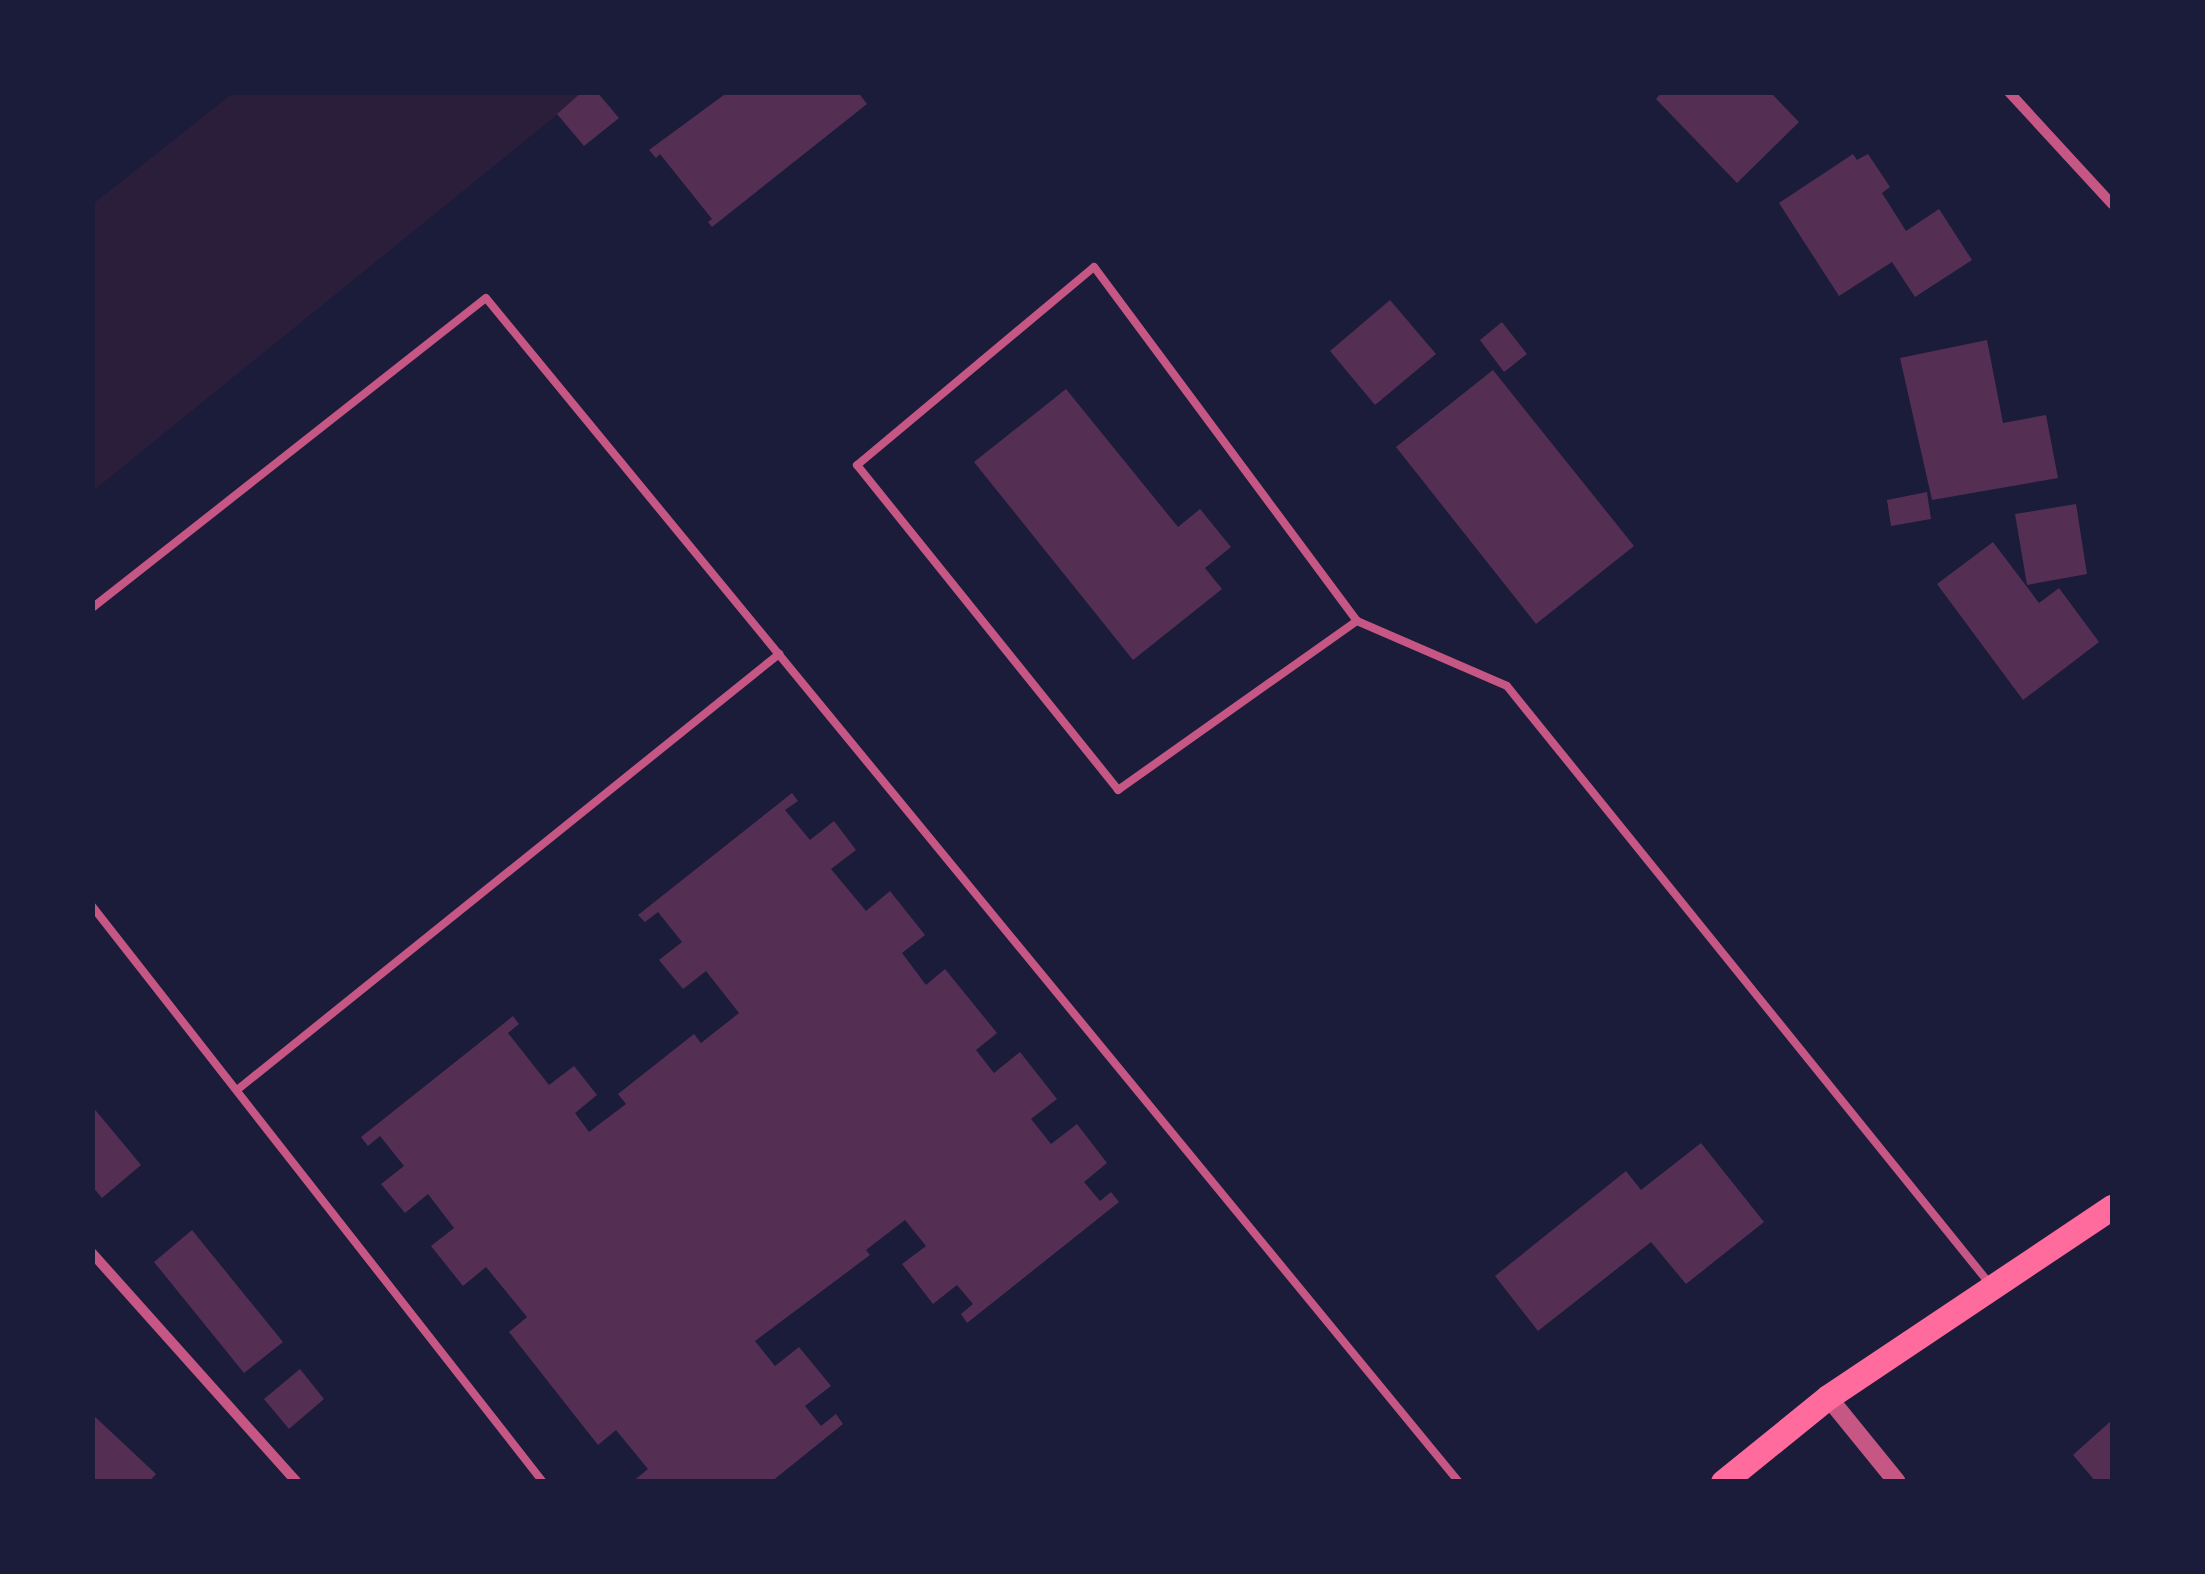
<!DOCTYPE html>
<html>
<head>
<meta charset="utf-8">
<style>
  body { margin:0 }
  #map { position:relative; width:2205px; height:1574px; overflow:hidden; background:#1b1b3a; font-family:Georgia,serif }
  div>[style] { position:absolute }
  [style*='--x'] { left:calc(var(--x)*1px); top:calc(var(--y)*1px); width:calc(var(--w)*1px); rotate:calc(var(--a)*1deg) }
  .green>* { inset:0; background:#2a1e3b }
  .building>* { inset:0; background:#542f53 }
  .service>* { height:8px; margin:-4px; padding:0 4px; transform-origin:4px; border-radius:4px; background:#c65784 }
  .minor>* { height:10px; margin:-5px; padding:0 5px; transform-origin:5px; border-radius:5px; background:#c65784 }
  .tertiary>* { height:18px; margin:-9px; padding:0 9px; transform-origin:9px; border-radius:9px; background:#c65784 }
  .primary>* { height:25px; margin:-12.5px; padding:0 12.5px; transform-origin:12.5px; border-radius:12.5px; background:#ff6b9d }
  span { translate:-50% -50%; white-space:nowrap; text-align:center; line-height:1.15; -webkit-text-stroke:8px #1b1b3a; paint-order:stroke }
  .frame { position:absolute; inset:0; border:95px solid #1b1b3a; pointer-events:none }
</style>
</head>
<body>
<div id="map">
  <div class="green">
    <i style="clip-path:polygon(233px 93px,584px 93px,93px 491px,93px 204px)"></i>
  </div>
  <div class="building">
    <i style="clip-path:polygon(582px 92px,597px 92px,619px 118px,584px 146px,557px 114px)"></i>
    <i style="clip-path:polygon(728px 92px,858px 92px,867px 104px,712px 227px,708px 222px,712px 219px,660px 154px,656px 158px,649px 150px)"></i>
    <i style="clip-path:polygon(1662px 92px,1770px 92px,1799px 122px,1737px 183px,1656px 99px)"></i>
    <i style="clip-path:polygon(1853px 154px,1857px 160px,1868px 154px,1890px 187px,1882px 193px,1906px 231px,1939px 209px,1972px 260px,1915px 297px,1892px 262px,1839px 296px,1779px 203px)"></i>
    <i style="clip-path:polygon(1390px 300px,1436px 354px,1375px 405px,1330px 351px)"></i>
    <i style="clip-path:polygon(1502px 322px,1527px 354px,1504px 372px,1480px 340px)"></i>
    <i style="clip-path:polygon(1987px 340px,2003px 423px,2046px 415px,2058px 478px,1932px 500px,1900px 358px)"></i>
    <i style="clip-path:polygon(1493px 370px,1634px 546px,1536px 624px,1396px 447px)"></i>
    <i style="clip-path:polygon(1066px 389px,1178px 527px,1200px 509px,1231px 547px,1205px 568px,1222px 589px,1133px 660px,974px 462px)"></i>
    <i style="clip-path:polygon(1927px 492px,1931px 519px,1891px 526px,1887px 500px)"></i>
    <i style="clip-path:polygon(2076px 504px,2087px 574px,2027px 585px,2015px 514px)"></i>
    <i style="clip-path:polygon(1993px 542px,2039px 603px,2059px 588px,2099px 642px,2023px 700px,1937px 584px)"></i>
    <i style="clip-path:polygon(792px 793px,798px 801px,785px 810px,810px 840px,834px 821px,856px 850px,831px 869px,866px 911px,890px 891px,925px 935px,902px 953px,926px 985px,945px 969px,997px 1033px,976px 1050px,994px 1073px,1020px 1052px,1057px 1099px,1031px 1119px,1051px 1144px,1077px 1124px,1107px 1163px,1084px 1182px,1100px 1201px,1111px 1192px,1119px 1202px,967px 1323px,961px 1314px,973px 1304px,957px 1285px,933px 1304px,902px 1264px,926px 1246px,905px 1220px,866px 1250px,870px 1255px,755px 1341px,775px 1366px,799px 1347px,831px 1386px,805px 1406px,821px 1426px,836px 1414px,843px 1424px,771px 1482px,632px 1482px,648px 1469px,616px 1430px,598px 1445px,509px 1332px,527px 1317px,486px 1267px,463px 1286px,431px 1246px,454px 1228px,428px 1194px,405px 1213px,381px 1184px,404px 1166px,380px 1136px,368px 1146px,361px 1137px,513px 1016px,519px 1024px,508px 1033px,549px 1085px,574px 1066px,597px 1095px,575px 1113px,589px 1132px,626px 1104px,618px 1094px,694px 1034px,701px 1043px,739px 1013px,706px 971px,683px 989px,659px 960px,682px 942px,658px 912px,645px 922px,638px 915px)"></i>
    <i style="clip-path:polygon(92px 1106px,141px 1165px,102px 1198px,92px 1186px)"></i>
    <i style="clip-path:polygon(1701px 1143px,1764px 1222px,1686px 1284px,1651px 1242px,1538px 1331px,1495px 1276px,1626px 1171px,1641px 1190px)"></i>
    <i style="clip-path:polygon(192px 1230px,283px 1342px,244px 1373px,154px 1262px)"></i>
    <i style="clip-path:polygon(300px 1369px,324px 1399px,289px 1429px,264px 1399px)"></i>
    <i style="clip-path:polygon(92px 1414px,156px 1474px,149px 1482px,92px 1482px)"></i>
    <i style="clip-path:polygon(2112px 1420px,2112px 1482px,2096px 1482px,2073px 1455px)"></i>
  </div>
  <div class="service">
    <i style="--x:92;--y:608;--w:501;--a:-38.2"></i>
    <i style="--x:486;--y:298;--w:1533;--a:50.59"></i>
    <i style="--x:1357;--y:621;--w:441;--a:-126.6"></i>
    <i style="--x:1094;--y:267;--w:309;--a:140.1"></i>
    <i style="--x:857;--y:465;--w:417;--a:51.2"></i>
    <i style="--x:1118;--y:790;--w:293;--a:-35.3"></i>
    <i style="--x:1357;--y:621;--w:163;--a:23.4"></i>
    <i style="--x:1507;--y:686;--w:767;--a:51.08"></i>
    <i style="--x:92;--y:906;--w:732;--a:51.94"></i>
    <i style="--x:237;--y:1090;--w:696;--a:-38.81"></i>
  </div>
  <div class="minor">
    <i style="--x:2009;--y:92;--w:152;--a:47.4"></i>
    <i style="--x:92;--y:1253;--w:307;--a:48.2"></i>
  </div>
  <div class="tertiary">
    <i style="--x:1828;--y:1397;--w:109;--a:50.9"></i>
  </div>
  <div class="primary">
    <i style="--x:1723;--y:1482;--w:135;--a:-39"></i>
    <i style="--x:1828;--y:1397;--w:342;--a:-33.8"></i>
  </div>
  <div class="frame"></div>
</div>
</body>
</html>
